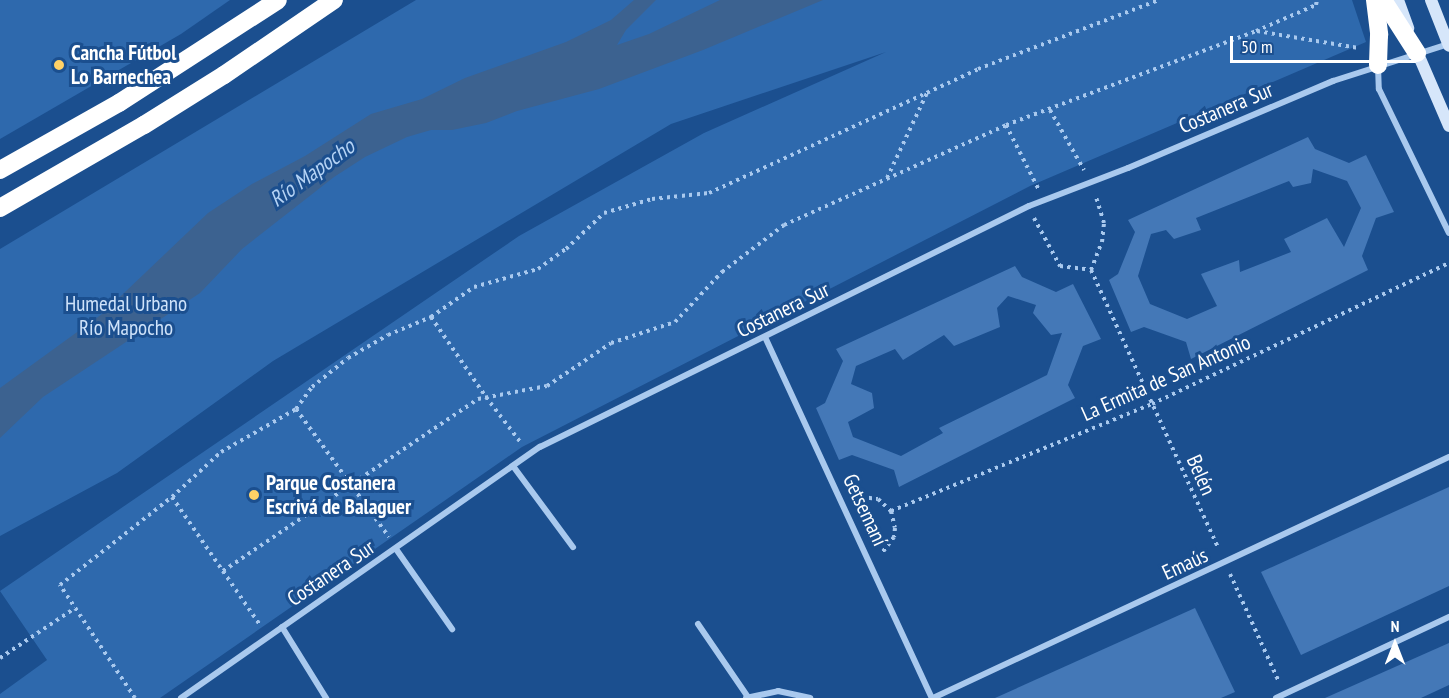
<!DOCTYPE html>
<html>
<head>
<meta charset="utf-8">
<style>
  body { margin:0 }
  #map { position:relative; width:1449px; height:698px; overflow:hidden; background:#1b4f8f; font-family:"PT Sans Narrow",sans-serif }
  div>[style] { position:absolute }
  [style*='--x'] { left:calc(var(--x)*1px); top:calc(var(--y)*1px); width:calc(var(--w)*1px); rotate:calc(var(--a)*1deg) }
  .green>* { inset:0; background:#2e69ad }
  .water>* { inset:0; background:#3c6290 }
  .building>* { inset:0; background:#4478b7 }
  .path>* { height:4px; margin-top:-2px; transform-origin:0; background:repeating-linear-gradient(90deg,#a9c9ee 0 3px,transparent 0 7.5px) }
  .street>* { height:6px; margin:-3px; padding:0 3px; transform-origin:3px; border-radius:3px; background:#a9c9ee }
  .secondary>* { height:12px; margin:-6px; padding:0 6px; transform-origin:6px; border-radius:6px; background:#d6e6fa }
  .highway>* { height:18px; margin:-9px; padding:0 9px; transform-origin:9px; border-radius:9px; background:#fff }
  .dots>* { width:16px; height:16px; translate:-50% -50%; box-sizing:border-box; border:3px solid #1b4f8f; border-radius:50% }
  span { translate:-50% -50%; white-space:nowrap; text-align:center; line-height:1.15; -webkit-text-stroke:6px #1b4f8f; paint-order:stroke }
  .poi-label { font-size:21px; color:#fff; font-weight:700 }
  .left { translate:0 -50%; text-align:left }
  .street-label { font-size:21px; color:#fff }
  .park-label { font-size:21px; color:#cfe3fa }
  .water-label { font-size:22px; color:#b5d3f5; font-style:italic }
  .north { position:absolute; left:1365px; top:614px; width:60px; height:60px; -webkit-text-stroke:4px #1b4f8f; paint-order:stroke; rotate:0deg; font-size:16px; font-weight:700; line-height:24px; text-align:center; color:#fff }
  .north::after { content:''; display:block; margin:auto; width:21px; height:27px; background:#fff; clip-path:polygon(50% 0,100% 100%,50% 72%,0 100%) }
  .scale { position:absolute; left:1230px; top:36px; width:186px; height:27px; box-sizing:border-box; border:3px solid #fff; border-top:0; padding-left:8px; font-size:18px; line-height:21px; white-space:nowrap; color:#fff; -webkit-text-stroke:4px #1b4f8f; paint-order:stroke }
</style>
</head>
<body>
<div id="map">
  <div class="green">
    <i style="clip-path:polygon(0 0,230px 0,181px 34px,0 139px)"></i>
    <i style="clip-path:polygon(416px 0,1352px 0,1366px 42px,1030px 186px,522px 447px,160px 698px,0 698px,0 694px,47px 660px,0 591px,519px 236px,704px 133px,886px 52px,671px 124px,273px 361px,117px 473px,0 536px,0 249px)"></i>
  </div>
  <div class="water">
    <i style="clip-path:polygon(634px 0,656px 0,626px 30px,617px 45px,649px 34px,720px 0,823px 0,703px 50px,599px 89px,517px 111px,486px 123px,452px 130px,431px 130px,407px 137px,365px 157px,334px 177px,242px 249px,200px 293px,43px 397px,0 438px,0 388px,102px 314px,208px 213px,252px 184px,305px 156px,371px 114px,422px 99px,465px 78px,566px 42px,611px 20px)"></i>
  </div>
  <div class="building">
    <i style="clip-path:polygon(evenodd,1308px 137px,1315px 149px,1349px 163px,1366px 155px,1394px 212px,1376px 218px,1362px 256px,1368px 270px,1191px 359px,1186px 342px,1144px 327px,1131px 332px,1109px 280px,1118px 274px,1135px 232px,1128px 220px,1308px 137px,1313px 169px,1347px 181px,1361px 208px,1344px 247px,1327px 218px,1284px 239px,1291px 252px,1240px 272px,1239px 260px,1201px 274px,1217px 306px,1187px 319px,1150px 304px,1138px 276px,1151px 234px,1166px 230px,1174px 239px,1201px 230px,1196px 218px,1289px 181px,1293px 187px,1311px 183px,1313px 169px)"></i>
    <i style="clip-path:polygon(evenodd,1015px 266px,1022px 277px,1056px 292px,1073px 284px,1101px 339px,1083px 346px,1068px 385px,1075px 398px,899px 487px,894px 470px,852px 455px,839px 460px,816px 408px,825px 403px,843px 361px,836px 349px,1015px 266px,1008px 296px,1036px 305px,1033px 313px,1051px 335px,1062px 333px,1047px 375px,939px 428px,943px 433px,901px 456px,853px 437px,848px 422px,874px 408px,872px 393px,851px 384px,856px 366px,895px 349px,903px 360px,944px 335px,954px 346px,1000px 327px,997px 308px,1008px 296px)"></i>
    <i style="clip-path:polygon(1449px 487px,1449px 586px,1301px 655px,1261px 572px)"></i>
    <i style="clip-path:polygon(1195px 608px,1235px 692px,1221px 698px,995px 698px)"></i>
    <i style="clip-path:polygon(1449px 643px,1449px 685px,1421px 698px,1325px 698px)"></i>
  </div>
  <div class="path">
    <i style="--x:1257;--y:31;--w:103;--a:9.5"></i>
    <i style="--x:1050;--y:110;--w:69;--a:60.5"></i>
    <i style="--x:1006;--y:125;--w:71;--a:63.1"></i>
    <i style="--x:887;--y:178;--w:94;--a:-64.8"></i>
    <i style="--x:1034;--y:218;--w:55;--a:61.6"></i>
    <i style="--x:1060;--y:266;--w:31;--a:7"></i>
    <i style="--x:1091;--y:270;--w:306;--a:65.4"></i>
    <i style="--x:1091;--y:270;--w:30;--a:-69"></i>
    <i style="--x:1102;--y:242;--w:19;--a:-84"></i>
    <i style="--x:1104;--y:223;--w:28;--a:-107"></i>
    <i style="--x:431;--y:317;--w:97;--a:55.5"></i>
    <i style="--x:486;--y:397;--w:58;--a:52.7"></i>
    <i style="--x:296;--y:409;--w:158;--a:54"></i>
    <i style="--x:854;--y:496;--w:24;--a:7"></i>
    <i style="--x:878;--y:499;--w:18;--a:43"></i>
    <i style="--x:891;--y:511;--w:17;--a:77"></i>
    <i style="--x:895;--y:528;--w:9;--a:96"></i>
    <i style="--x:894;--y:537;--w:21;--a:127"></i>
    <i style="--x:172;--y:497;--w:155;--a:55.5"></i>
    <i style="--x:891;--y:511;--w:282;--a:-22.3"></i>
    <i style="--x:1152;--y:404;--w:329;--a:-25.4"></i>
    <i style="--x:223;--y:571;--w:308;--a:-34"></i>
    <i style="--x:478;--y:399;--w:70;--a:-10.7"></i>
    <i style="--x:547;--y:386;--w:77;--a:-33.9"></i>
    <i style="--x:611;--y:343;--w:67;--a:-18.2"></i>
    <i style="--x:675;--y:322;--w:69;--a:-46.8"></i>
    <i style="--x:722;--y:272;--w:78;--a:-37.2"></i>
    <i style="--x:784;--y:225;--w:243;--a:-24.2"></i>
    <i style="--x:1006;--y:125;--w:267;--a:-20.6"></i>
    <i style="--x:1256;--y:31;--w:65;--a:-23.4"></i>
    <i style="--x:1316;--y:5;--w:5;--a:-79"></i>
    <i style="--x:1230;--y:574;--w:119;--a:65.6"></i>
    <i style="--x:0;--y:658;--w:90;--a:-33.7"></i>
    <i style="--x:135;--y:698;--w:136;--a:-123.6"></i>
    <i style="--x:60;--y:585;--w:142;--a:-38.2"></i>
    <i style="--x:172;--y:497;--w:67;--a:-42.6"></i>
    <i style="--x:221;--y:452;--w:86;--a:-29.8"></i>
    <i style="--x:296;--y:409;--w:27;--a:-54"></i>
    <i style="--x:312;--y:387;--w:46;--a:-38.9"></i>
    <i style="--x:348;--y:358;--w:46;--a:-29.9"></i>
    <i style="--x:388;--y:335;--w:47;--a:-22.7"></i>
    <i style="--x:431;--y:317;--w:52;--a:-34.9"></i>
    <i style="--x:474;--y:287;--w:66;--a:-15.7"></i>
    <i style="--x:538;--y:269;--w:34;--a:-36"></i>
    <i style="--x:566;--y:249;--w:52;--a:-43.5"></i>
    <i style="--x:604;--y:213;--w:50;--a:-16.3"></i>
    <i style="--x:652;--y:199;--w:57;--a:-6"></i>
    <i style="--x:709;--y:193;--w:296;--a:-24.7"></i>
    <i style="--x:978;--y:69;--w:194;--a:-20.9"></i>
  </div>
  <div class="street">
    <i style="--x:1378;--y:66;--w:23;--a:88"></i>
    <i style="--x:1379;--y:89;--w:160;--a:64.1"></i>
    <i style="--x:765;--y:337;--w:398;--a:65.2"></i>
    <i style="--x:513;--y:466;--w:101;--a:53.5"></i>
    <i style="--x:396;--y:549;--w:98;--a:55"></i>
    <i style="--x:698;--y:624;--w:88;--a:55.6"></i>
    <i style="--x:282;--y:627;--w:84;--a:58.2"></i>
    <i style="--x:181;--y:698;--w:438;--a:-35"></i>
    <i style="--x:540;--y:447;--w:545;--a:-26.24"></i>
    <i style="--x:1029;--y:206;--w:106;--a:-21"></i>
    <i style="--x:1128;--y:168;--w:223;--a:-23"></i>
    <i style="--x:1333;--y:81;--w:121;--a:-17.8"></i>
    <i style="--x:746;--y:698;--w:33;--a:-12"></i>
    <i style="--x:778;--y:691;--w:33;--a:12"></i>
    <i style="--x:933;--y:698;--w:570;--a:-25.04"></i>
    <i style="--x:1276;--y:698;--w:191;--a:-25.1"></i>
  </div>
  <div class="secondary">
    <i style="--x:1398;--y:0;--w:30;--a:70"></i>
    <i style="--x:1431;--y:0;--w:49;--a:68.6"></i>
    <i style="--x:1415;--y:47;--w:86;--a:66.7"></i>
  </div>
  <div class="highway">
    <i style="--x:1375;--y:0;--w:35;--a:83"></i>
    <i style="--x:1379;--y:35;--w:30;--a:92"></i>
    <i style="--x:1383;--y:0;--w:63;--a:57.3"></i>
    <i style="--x:0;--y:170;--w:137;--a:-29.4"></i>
    <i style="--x:119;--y:103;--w:189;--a:-32.9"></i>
    <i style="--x:0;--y:208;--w:166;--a:-30"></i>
    <i style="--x:144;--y:125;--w:94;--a:-32"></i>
    <i style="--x:224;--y:75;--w:133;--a:-34.3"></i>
  </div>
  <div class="dots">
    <i style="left:59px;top:65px;background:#ffd166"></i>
    <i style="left:254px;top:495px;background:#ffd166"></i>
  </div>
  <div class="poi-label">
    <span class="left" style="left:71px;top:65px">Cancha Fútbol<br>Lo Barnechea</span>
    <span class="left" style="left:266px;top:495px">Parque Costanera<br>Escrivá de Balaguer</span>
  </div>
  <div class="street-label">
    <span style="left:1226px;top:108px;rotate:-23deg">Costanera Sur</span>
    <span style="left:783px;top:310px;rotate:-26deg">Costanera Sur</span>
    <span style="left:1166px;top:378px;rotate:-24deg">La Ermita de San Antonio</span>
    <span style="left:1201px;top:475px;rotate:66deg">Belén</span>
    <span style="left:865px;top:510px;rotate:65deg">Getsemaní</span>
    <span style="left:1185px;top:564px;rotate:-25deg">Emaús</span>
    <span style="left:331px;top:573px;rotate:-34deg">Costanera Sur</span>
  </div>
  <div class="park-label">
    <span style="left:126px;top:316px">Humedal Urbano<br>Río Mapocho</span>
  </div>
  <div class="water-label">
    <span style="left:312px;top:173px;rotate:-36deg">Río Mapocho</span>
  </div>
  <div class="north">N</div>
  <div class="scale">50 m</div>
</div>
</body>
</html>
